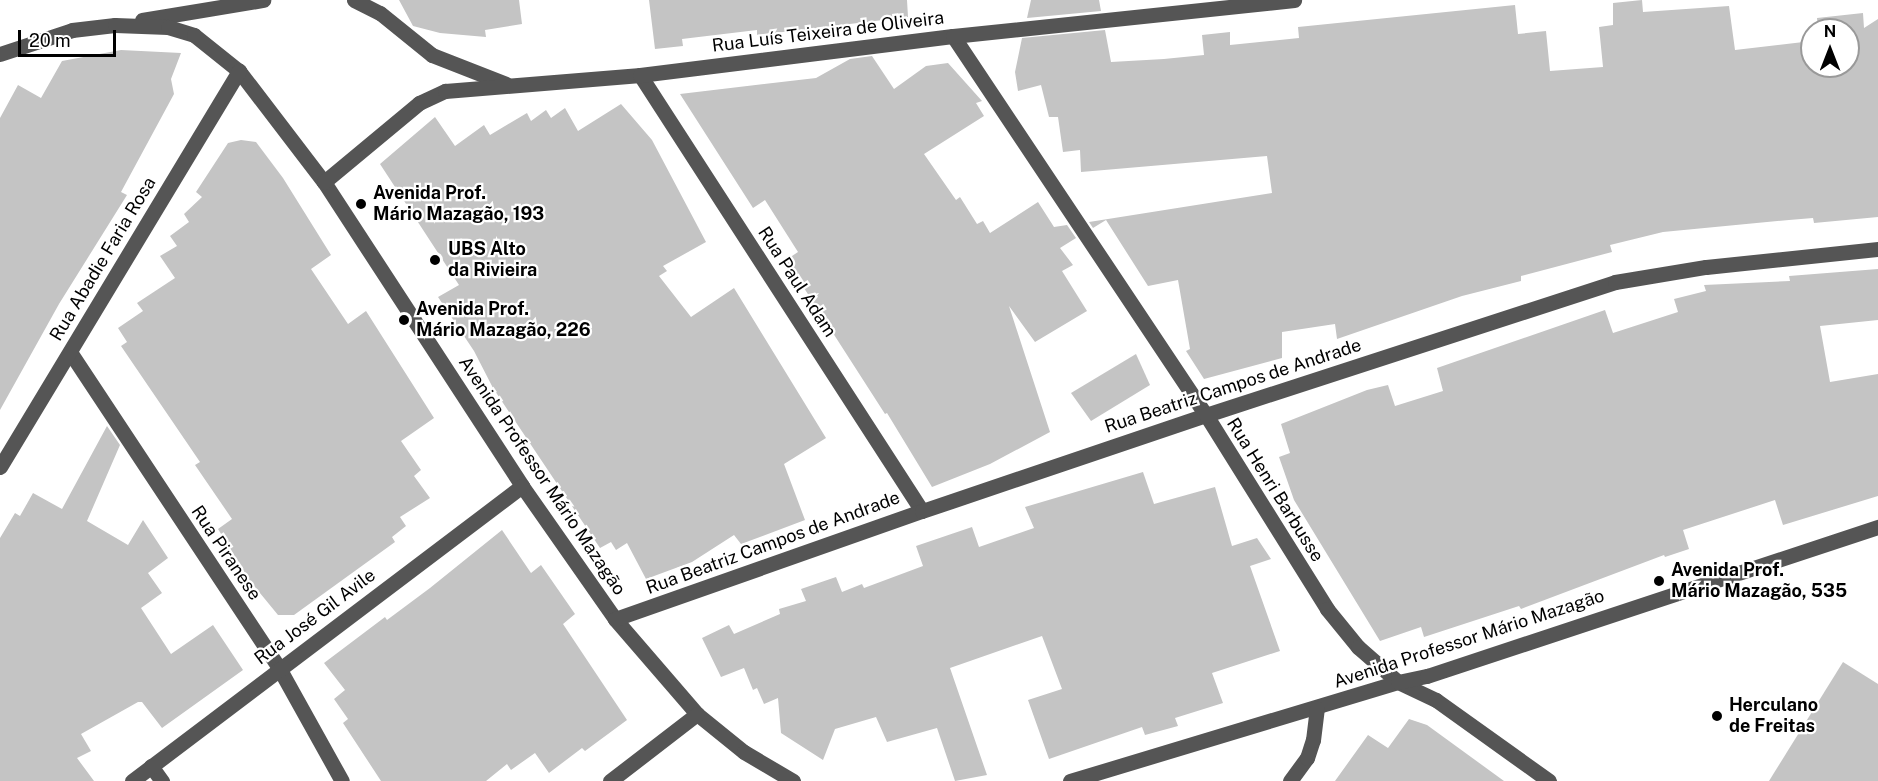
<!DOCTYPE html>
<html>
<head>
<meta charset="utf-8">
<style>
  body { margin:0 }
  #map { position:relative; width:1878px; height:781px; overflow:hidden; background:#fff; font-family:"Public Sans",sans-serif }
  div>[style] { position:absolute }
  [style*='--x'] { left:calc(var(--x)*1px); top:calc(var(--y)*1px); width:calc(var(--w)*1px); rotate:calc(var(--a)*1deg) }
  .building>* { inset:0; background:#c4c4c4 }
  .minor>* { height:15px; margin:-7.5px; padding:0 7.5px; transform-origin:7.5px; border-radius:7.5px; background:#555 }
  .dots>* { width:16px; height:16px; translate:-50% -50%; box-sizing:border-box; border:3px solid #fff; border-radius:50% }
  span { translate:-50% -50%; white-space:nowrap; text-align:center; line-height:1.15; -webkit-text-stroke:4.5px #fff; paint-order:stroke }
  .street-label { font-size:18px; color:#000 }
  .poi-label { font-size:18px; color:#000; font-weight:700 }
  .left { translate:0 -50%; text-align:left }
  .north { position:absolute; left:1800px; top:18px; width:60px; height:60px; box-sizing:border-box; background:#fff; border:2px solid #999; border-radius:50%; rotate:0deg; font-size:16px; font-weight:700; line-height:24px; text-align:center; color:#000 }
  .north::after { content:''; display:block; margin:auto; width:21px; height:27px; background:#000; clip-path:polygon(50% 0,100% 100%,50% 72%,0 100%) }
  .scale { position:absolute; left:18px; top:30px; width:98px; height:27px; box-sizing:border-box; border:3px solid #000; border-top:0; padding-left:8px; font-size:18px; line-height:21px; white-space:nowrap; color:#000; -webkit-text-stroke:4px #fff; paint-order:stroke }
</style>
</head>
<body>
<div id="map">
  <div class="building">
    <i style="clip-path:polygon(399px 0,519px 0,522px 24px,485px 30px,486px 37px,440px 33px,413px 26px)"></i>
    <i style="clip-path:polygon(649px 0,907px 0,908px 17px,757px 35px,757px 30px,682px 39px,683px 46px,655px 49px)"></i>
    <i style="clip-path:polygon(1031px 0,1099px 0,1101px 11px,1027px 18px)"></i>
    <i style="clip-path:polygon(1642px 0,1643px 12px,1729px 6px,1735px 50px,1812px 41px,1812px 66px,1848px 66px,1848px 30px,1818px 30px,1817px 18px,1863px 13px,1864px 28px,1878px 19px,1878px 217px,1814px 223px,1813px 218px,1789px 220px,1663px 232px,1610px 245px,1612px 252px,1521px 276px,1521px 281px,1462px 296px,1337px 339px,1335px 324px,1282px 332px,1282px 358px,1204px 379px,1186px 351px,1190px 349px,1178px 280px,1148px 286px,1106px 220px,1093px 228px,1089px 222px,1272px 193px,1267px 156px,1081px 172px,1080px 150px,1063px 152px,1058px 117px,1049px 117px,1041px 85px,1018px 91px,1015px 72px,1022px 38px,1105px 30px,1111px 62px,1164px 59px,1204px 55px,1202px 35px,1230px 32px,1230px 45px,1299px 38px,1298px 27px,1515px 5px,1518px 34px,1546px 31px,1550px 71px,1603px 67px,1599px 27px,1613px 25px,1613px 3px)"></i>
    <i style="clip-path:polygon(121px 50px,181px 53px,171px 79px,174px 94px,121px 192px,127px 195px,59px 304px,0 410px,0 118px,18px 85px,41px 98px,62px 61px)"></i>
    <i style="clip-path:polygon(872px 56px,894px 89px,926px 66px,948px 63px,982px 101px,976px 103px,984px 116px,924px 154px,956px 200px,960px 197px,977px 224px,983px 221px,990px 233px,1038px 202px,1054px 227px,1067px 225px,1076px 238px,1060px 248px,1073px 265px,1062px 271px,1087px 311px,1035px 342px,1009px 306px,1050px 432px,990px 464px,932px 487px,887px 413px,885px 414px,786px 260px,798px 252px,765px 200px,753px 208px,680px 94px,816px 78px,850px 59px)"></i>
    <i style="clip-path:polygon(621px 104px,652px 140px,706px 242px,663px 266px,667px 271px,659px 276px,691px 317px,734px 288px,826px 438px,784px 464px,805px 520px,741px 544px,734px 535px,692px 562px,646px 579px,627px 543px,616px 550px,611px 542px,600px 548px,493px 388px,474px 351px,438px 297px,459px 285px,380px 164px,435px 117px,455px 146px,484px 125px,490px 135px,527px 113px,531px 121px,546px 110px,551px 118px,565px 108px,578px 131px)"></i>
    <i style="clip-path:polygon(241px 140px,256px 142px,283px 178px,331px 255px,311px 269px,348px 324px,366px 311px,434px 418px,401px 441px,421px 470px,414px 476px,430px 498px,400px 517px,406px 526px,392px 537px,395px 542px,294px 615px,278px 615px,250px 581px,218px 529px,232px 519px,195px 465px,200px 462px,121px 346px,127px 342px,118px 328px,143px 311px,137px 303px,175px 278px,160px 256px,177px 246px,170px 236px,189px 222px,184px 214px,202px 197px,196px 192px,228px 143px)"></i>
    <i style="clip-path:polygon(1878px 269px,1878px 320px,1820px 326px,1830px 382px,1878px 374px,1878px 496px,1783px 525px,1775px 500px,1683px 530px,1689px 549px,1665px 557px,1664px 555px,1521px 609px,1519px 606px,1424px 637px,1421px 627px,1380px 641px,1294px 500px,1279px 457px,1290px 453px,1281px 424px,1319px 409px,1367px 390px,1388px 385px,1395px 406px,1443px 391px,1437px 368px,1605px 310px,1613px 333px,1678px 312px,1674px 299px,1706px 291px,1704px 285px,1790px 281px,1789px 276px)"></i>
    <i style="clip-path:polygon(1136px 354px,1150px 385px,1091px 421px,1071px 393px)"></i>
    <i style="clip-path:polygon(107px 426px,120px 445px,87px 521px,128px 545px,143px 520px,168px 558px,148px 573px,162px 593px,141px 608px,171px 654px,213px 625px,243px 670px,162px 728px,142px 702px,138px 702px,81px 734px,91px 751px,77px 758px,94px 781px,0 781px,0 538px,15px 513px,20px 516px,33px 493px,62px 509px)"></i>
    <i style="clip-path:polygon(1143px 472px,1154px 504px,1215px 487px,1232px 546px,1257px 538px,1271px 559px,1250px 566px,1280px 651px,1212px 673px,1223px 703px,1175px 718px,1178px 726px,1145px 735px,1142px 727px,1049px 759px,1028px 700px,1062px 689px,1042px 636px,950px 668px,987px 775px,955px 781px,937px 728px,887px 742px,876px 717px,835px 729px,823px 760px,781px 733px,778px 698px,764px 704px,757px 688px,753px 690px,744px 668px,721px 677px,702px 638px,729px 625px,734px 634px,780px 614px,779px 609px,806px 601px,801px 589px,836px 577px,842px 592px,862px 584px,864px 588px,923px 566px,916px 546px,972px 527px,979px 547px,1034px 528px,1025px 507px)"></i>
    <i style="clip-path:polygon(502px 530px,531px 573px,541px 565px,575px 614px,563px 624px,627px 720px,585px 751px,582px 748px,549px 773px,535px 753px,511px 770px,507px 764px,486px 781px,381px 781px,343px 723px,348px 719px,334px 699px,345px 690px,324px 663px,385px 617px,387px 620px,430px 588px)"></i>
    <i style="clip-path:polygon(1843px 662px,1878px 684px,1878px 781px,1769px 781px)"></i>
    <i style="clip-path:polygon(1409px 719px,1427px 725px,1504px 781px,1335px 781px,1368px 735px,1388px 748px)"></i>
  </div>
  <div class="minor">
    <i style="--x:354;--y:0;--w:29;--a:27"></i>
    <i style="--x:380;--y:13;--w:67;--a:38.9"></i>
    <i style="--x:432;--y:55;--w:79;--a:21.4"></i>
    <i style="--x:142;--y:20;--w:123;--a:-9.4"></i>
    <i style="--x:953;--y:36;--w:456;--a:56.3"></i>
    <i style="--x:1206;--y:415;--w:229;--a:58"></i>
    <i style="--x:1327;--y:609;--w:49;--a:50.8"></i>
    <i style="--x:1358;--y:647;--w:53;--a:41.2"></i>
    <i style="--x:1398;--y:682;--w:42;--a:25.3"></i>
    <i style="--x:1436;--y:700;--w:139;--a:35.6"></i>
    <i style="--x:0;--y:54;--w:76;--a:-18.4"></i>
    <i style="--x:72;--y:30;--w:43;--a:-6.6"></i>
    <i style="--x:115;--y:25;--w:53;--a:2.2"></i>
    <i style="--x:168;--y:27;--w:27;--a:17"></i>
    <i style="--x:194;--y:35;--w:58;--a:38.7"></i>
    <i style="--x:239;--y:71;--w:140;--a:52.6"></i>
    <i style="--x:324;--y:182;--w:363;--a:56.9"></i>
    <i style="--x:522;--y:486;--w:162;--a:55"></i>
    <i style="--x:615;--y:619;--w:125;--a:49.2"></i>
    <i style="--x:697;--y:714;--w:60;--a:39"></i>
    <i style="--x:744;--y:752;--w:57;--a:30.6"></i>
    <i style="--x:640;--y:75;--w:519;--a:57.11"></i>
    <i style="--x:324;--y:182;--w:124;--a:-39.7"></i>
    <i style="--x:419;--y:103;--w:29;--a:-25"></i>
    <i style="--x:445;--y:91;--w:196;--a:-4.7"></i>
    <i style="--x:640;--y:75;--w:315;--a:-7.1"></i>
    <i style="--x:953;--y:36;--w:343;--a:-6"></i>
    <i style="--x:70;--y:352;--w:379;--a:56.5"></i>
    <i style="--x:279;--y:668;--w:129;--a:60.9"></i>
    <i style="--x:0;--y:467;--w:463;--a:-58.9"></i>
    <i style="--x:615;--y:619;--w:325;--a:-19.4"></i>
    <i style="--x:922;--y:511;--w:300;--a:-18.7"></i>
    <i style="--x:1206;--y:415;--w:430;--a:-18"></i>
    <i style="--x:1615;--y:282;--w:92;--a:-9.4"></i>
    <i style="--x:1706;--y:267;--w:173;--a:-6"></i>
    <i style="--x:151;--y:766;--w:19;--a:54"></i>
    <i style="--x:132;--y:781;--w:489;--a:-37.1"></i>
    <i style="--x:610;--y:781;--w:110;--a:-37.6"></i>
    <i style="--x:1070;--y:781;--w:343;--a:-16.8"></i>
    <i style="--x:1398;--y:682;--w:30;--a:-12"></i>
    <i style="--x:1427;--y:676;--w:475;--a:-18.3"></i>
    <i style="--x:1290;--y:781;--w:29;--a:-54"></i>
    <i style="--x:1307;--y:758;--w:19;--a:-72"></i>
    <i style="--x:1313;--y:740;--w:32;--a:-83"></i>
  </div>
  <div class="dots">
    <i style="left:361px;top:204px;background:#000"></i>
    <i style="left:435px;top:260px;background:#000"></i>
    <i style="left:404px;top:320px;background:#000"></i>
    <i style="left:1659px;top:581px;background:#000"></i>
    <i style="left:1717px;top:716px;background:#000"></i>
  </div>
  <div class="street-label">
    <span style="left:828px;top:32px;rotate:-7deg">Rua Luís Teixeira de Oliveira</span>
    <span style="left:103px;top:259px;rotate:-59deg">Rua Abadie Faria Rosa</span>
    <span style="left:797px;top:282px;rotate:57deg">Rua Paul Adam</span>
    <span style="left:1233px;top:386px;rotate:-18deg">Rua Beatriz Campos de Andrade</span>
    <span style="left:542px;top:476px;rotate:56deg">Avenida Professor Mário Mazagão</span>
    <span style="left:1275px;top:490px;rotate:58deg">Rua Henri Barbusse</span>
    <span style="left:773px;top:543px;rotate:-20deg">Rua Beatriz Campos de Andrade</span>
    <span style="left:226px;top:553px;rotate:56deg">Rua Piranese</span>
    <span style="left:315px;top:617px;rotate:-37deg">Rua José Gil Avile</span>
    <span style="left:1469px;top:639px;rotate:-18deg">Avenida Professor Mário Mazagão</span>
  </div>
  <div class="poi-label">
    <span class="left" style="left:373px;top:204px">Avenida Prof.<br>Mário Mazagão, 193</span>
    <span class="left" style="left:448px;top:260px">UBS Alto<br>da Rivieira</span>
    <span class="left" style="left:416px;top:320px">Avenida Prof.<br>Mário Mazagão, 226</span>
    <span class="left" style="left:1671px;top:581px">Avenida Prof.<br>Mário Mazagão, 535</span>
    <span class="left" style="left:1729px;top:716px">Herculano<br>de Freitas</span>
  </div>
  <div class="north">N</div>
  <div class="scale">20 m</div>
</div>
</body>
</html>
